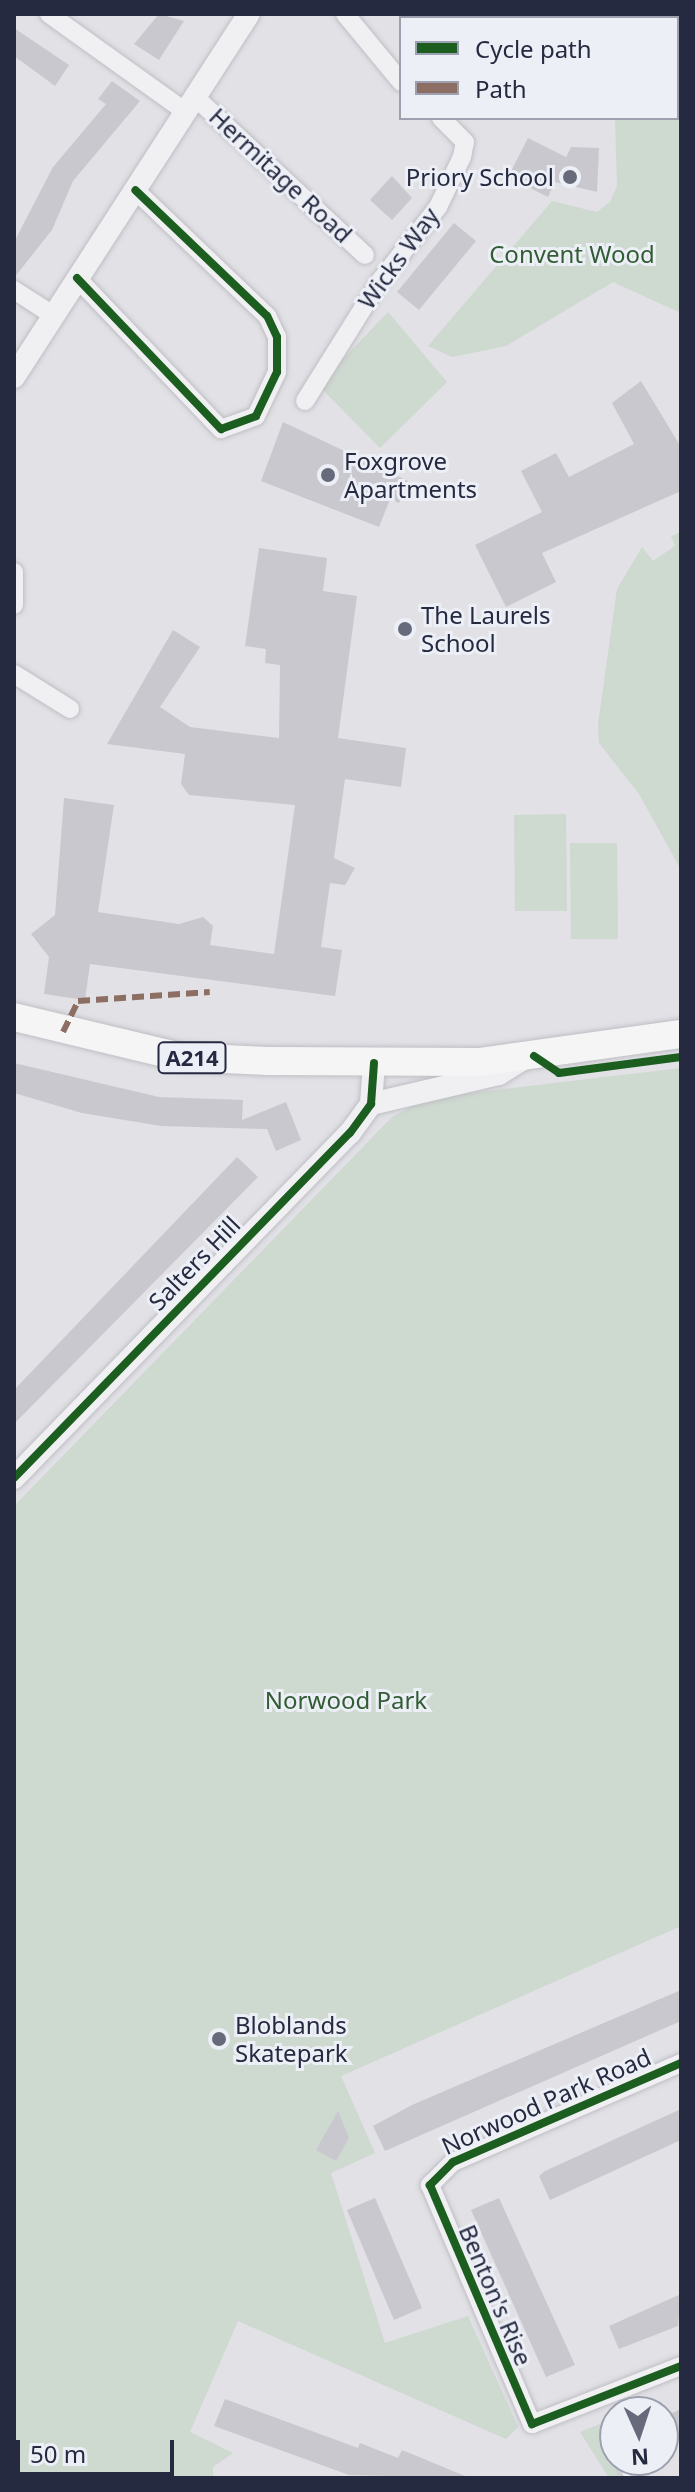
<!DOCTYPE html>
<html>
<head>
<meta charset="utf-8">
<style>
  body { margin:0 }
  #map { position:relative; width:695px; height:2492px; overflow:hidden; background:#e1e1e6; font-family:"Noto Sans",sans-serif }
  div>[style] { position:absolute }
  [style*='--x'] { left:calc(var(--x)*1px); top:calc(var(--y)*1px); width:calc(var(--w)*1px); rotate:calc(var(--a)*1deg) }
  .green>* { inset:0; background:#ced9d0 }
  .building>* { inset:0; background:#c8c8ce }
  .roads { filter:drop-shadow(0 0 2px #bebec4) drop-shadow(0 0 2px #bebec4) }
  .minor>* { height:18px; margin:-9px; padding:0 9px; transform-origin:9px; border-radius:9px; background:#f0f0f3 }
  .tertiary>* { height:22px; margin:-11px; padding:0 11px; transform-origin:11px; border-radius:11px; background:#f0f0f3 }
  .primary>* { height:28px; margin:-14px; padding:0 14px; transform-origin:14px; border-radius:14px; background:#f5f5f6 }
  .quiet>* { height:6px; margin-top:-3px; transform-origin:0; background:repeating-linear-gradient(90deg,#8d6e63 0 12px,transparent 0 18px) }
  .cycleway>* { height:8px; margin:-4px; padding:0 4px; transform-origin:4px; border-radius:4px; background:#1b5e20 }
  .dots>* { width:22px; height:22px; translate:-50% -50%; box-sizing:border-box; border:4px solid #edeff6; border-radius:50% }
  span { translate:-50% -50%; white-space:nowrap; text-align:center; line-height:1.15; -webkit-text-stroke:6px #edeff6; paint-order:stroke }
  .shield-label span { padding:2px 6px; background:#edeff6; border:2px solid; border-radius:6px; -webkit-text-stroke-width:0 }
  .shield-label { font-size:22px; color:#262a41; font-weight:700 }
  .street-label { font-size:24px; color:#262a41 }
  .poi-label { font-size:24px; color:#262a41 }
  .right { translate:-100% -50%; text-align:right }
  .left { translate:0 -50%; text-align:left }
  .park-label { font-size:24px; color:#325d34 }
  .frame { position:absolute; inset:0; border:16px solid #262a41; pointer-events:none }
  .legend { position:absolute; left:399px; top:16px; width:280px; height:104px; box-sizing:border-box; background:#edeff6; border:2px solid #9da0ae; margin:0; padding:10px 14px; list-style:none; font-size:24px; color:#262a41 }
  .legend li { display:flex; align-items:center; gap:16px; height:40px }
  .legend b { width:40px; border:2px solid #9da0ae }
  .north { position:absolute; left:599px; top:2396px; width:80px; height:80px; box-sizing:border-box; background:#edeff6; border:2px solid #9da0ae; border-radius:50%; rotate:177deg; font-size:22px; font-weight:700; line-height:32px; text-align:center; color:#262a41 }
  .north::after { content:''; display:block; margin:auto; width:28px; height:36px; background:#676a7b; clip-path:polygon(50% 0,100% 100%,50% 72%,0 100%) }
  .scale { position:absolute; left:16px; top:2440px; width:158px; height:36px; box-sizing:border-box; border:4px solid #262a41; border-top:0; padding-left:10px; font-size:24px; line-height:28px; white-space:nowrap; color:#262a41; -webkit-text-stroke:6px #edeff6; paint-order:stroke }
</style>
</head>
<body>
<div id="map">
  <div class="green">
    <i style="clip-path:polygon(621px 14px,681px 14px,681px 313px,613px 282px,506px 346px,452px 357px,428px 346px,552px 201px,597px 212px,610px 202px,617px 186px,615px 118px,677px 118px,677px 18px)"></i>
    <i style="clip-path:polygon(388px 312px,447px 382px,380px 448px,318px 385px)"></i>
    <i style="clip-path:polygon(681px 532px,681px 870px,639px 794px,599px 743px,598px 724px,617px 589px,642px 547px,653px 561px,675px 546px,671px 536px)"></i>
    <i style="clip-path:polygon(566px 814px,567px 911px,515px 911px,514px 815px)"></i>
    <i style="clip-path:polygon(570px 843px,617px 843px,618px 939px,571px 939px)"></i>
    <i style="clip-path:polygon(681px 1068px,681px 1926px,341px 2076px,375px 2153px,331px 2173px,385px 2343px,468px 2316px,518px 2427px,506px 2439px,238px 2321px,190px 2432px,233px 2453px,213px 2467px,213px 2478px,14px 2478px,14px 1506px,392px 1117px,427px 1098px)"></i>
    <i style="clip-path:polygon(600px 2424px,615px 2463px,622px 2478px,609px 2478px,580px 2432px)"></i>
  </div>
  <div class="building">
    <i style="clip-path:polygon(159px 14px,184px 21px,159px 60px,134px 44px)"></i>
    <i style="clip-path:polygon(14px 28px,69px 65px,55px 86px,14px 56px)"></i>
    <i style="clip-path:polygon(112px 81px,140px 101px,73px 181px,52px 230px,14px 278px,14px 242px,53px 167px,106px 104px,98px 99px)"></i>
    <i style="clip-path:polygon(528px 138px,566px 157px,571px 147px,599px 148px,597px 192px,555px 182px,548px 197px,508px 177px)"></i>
    <i style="clip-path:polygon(392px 176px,412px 198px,392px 220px,370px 200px)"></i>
    <i style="clip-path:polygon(454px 223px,476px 241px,419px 310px,397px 292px)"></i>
    <i style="clip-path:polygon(641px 381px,681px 447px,681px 491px,542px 553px,556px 582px,506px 607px,475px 545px,542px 512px,521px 471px,556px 453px,569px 477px,634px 444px,612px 403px)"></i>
    <i style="clip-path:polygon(283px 422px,408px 481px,399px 503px,390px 499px,379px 527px,261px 481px)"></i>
    <i style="clip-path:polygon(259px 548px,327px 558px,323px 591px,357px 596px,338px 738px,406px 748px,401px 787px,345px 779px,334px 858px,355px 868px,345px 885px,330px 883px,321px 947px,342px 950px,335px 996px,90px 964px,85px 1000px,44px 994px,49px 957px,31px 934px,55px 915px,64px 798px,114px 805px,98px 912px,179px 924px,203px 917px,213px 926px,210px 945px,274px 954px,295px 805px,189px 795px,181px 784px,185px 754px,107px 744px,173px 630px,200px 647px,160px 707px,190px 727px,279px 738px,280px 665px,265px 663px,266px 649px,245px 646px)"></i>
    <i style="clip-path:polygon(14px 1063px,159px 1097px,243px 1100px,242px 1120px,286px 1102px,301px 1140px,276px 1151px,267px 1129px,161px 1126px,82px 1113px,14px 1093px)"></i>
    <i style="clip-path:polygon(237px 1157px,258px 1177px,14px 1424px,14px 1390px)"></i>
    <i style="clip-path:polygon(681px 1990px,681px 2021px,385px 2151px,373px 2126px,412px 2105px)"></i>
    <i style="clip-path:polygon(681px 2109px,681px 2140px,550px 2200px,539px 2176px,545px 2171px)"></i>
    <i style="clip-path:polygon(338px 2111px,349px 2138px,336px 2161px,316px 2150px)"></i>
    <i style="clip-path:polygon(375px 2198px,422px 2308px,394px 2320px,347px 2210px)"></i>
    <i style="clip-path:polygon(499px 2198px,575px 2365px,546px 2377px,471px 2210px)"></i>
    <i style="clip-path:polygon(681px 2294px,678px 2326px,619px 2349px,609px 2326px)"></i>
    <i style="clip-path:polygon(225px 2399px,358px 2448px,360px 2443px,398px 2458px,402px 2450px,470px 2478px,349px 2475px,214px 2426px)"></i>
    <i style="clip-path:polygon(681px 2409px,681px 2440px,663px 2448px,663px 2417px)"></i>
  </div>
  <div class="roads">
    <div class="minor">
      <i style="--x:49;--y:14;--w:168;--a:35.6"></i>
      <i style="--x:345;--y:14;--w:88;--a:50.5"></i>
      <i style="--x:195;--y:97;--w:232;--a:42.9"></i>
      <i style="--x:77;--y:278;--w:209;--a:46.4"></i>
      <i style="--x:221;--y:429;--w:37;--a:-20"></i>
      <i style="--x:256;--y:416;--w:49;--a:-64.5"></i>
      <i style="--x:277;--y:372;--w:35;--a:-90"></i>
      <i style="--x:277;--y:337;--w:23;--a:-115"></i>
      <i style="--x:267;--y:316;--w:182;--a:-136.3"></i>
      <i style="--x:14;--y:290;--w:46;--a:32.7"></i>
      <i style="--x:305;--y:401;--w:142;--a:-58"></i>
      <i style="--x:380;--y:281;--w:94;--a:-51.9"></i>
      <i style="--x:438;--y:207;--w:55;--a:-64.4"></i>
      <i style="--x:462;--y:157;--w:15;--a:-79"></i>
      <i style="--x:465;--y:142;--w:34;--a:-135"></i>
      <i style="--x:14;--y:572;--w:33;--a:90"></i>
      <i style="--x:14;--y:674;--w:66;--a:32"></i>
      <i style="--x:681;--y:2063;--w:249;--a:156.5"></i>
      <i style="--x:453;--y:2162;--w:33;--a:135"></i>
      <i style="--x:430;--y:2185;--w:260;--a:66.9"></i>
      <i style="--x:532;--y:2424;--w:160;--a:-21.3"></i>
      <i style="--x:627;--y:2460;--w:19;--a:69"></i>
    </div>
    <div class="tertiary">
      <i style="--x:14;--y:377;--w:432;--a:-57.1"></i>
      <i style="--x:371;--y:1104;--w:131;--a:-13.2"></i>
      <i style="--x:499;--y:1074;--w:31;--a:-32"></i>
      <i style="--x:14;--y:1478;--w:482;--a:-45.8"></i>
      <i style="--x:350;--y:1133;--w:36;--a:-54"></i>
      <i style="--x:371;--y:1104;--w:41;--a:-85.8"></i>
    </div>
    <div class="primary">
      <i style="--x:14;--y:1017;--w:172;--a:13.5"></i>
      <i style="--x:181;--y:1057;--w:87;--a:2.6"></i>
      <i style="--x:268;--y:1061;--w:211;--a:0.3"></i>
      <i style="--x:479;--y:1062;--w:204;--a:-7.9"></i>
    </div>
  </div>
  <div class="quiet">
    <i style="--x:63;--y:1032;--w:34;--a:-64"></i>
    <i style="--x:78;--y:1001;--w:132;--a:-3.9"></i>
  </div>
  <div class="cycleway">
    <i style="--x:77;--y:278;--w:209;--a:46.4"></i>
    <i style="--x:221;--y:429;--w:37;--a:-20"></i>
    <i style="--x:256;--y:416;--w:49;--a:-64.5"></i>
    <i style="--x:277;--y:372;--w:35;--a:-90"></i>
    <i style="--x:277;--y:337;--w:23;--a:-115"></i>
    <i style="--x:267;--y:316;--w:182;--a:-136.3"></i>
    <i style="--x:534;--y:1056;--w:30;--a:34"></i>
    <i style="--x:559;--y:1073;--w:123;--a:-7.5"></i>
    <i style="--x:14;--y:1478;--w:482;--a:-45.8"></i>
    <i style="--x:350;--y:1133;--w:36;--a:-54"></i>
    <i style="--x:371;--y:1104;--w:41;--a:-85.8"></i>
    <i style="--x:681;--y:2063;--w:249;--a:156.5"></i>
    <i style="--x:453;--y:2162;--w:33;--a:135"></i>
    <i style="--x:430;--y:2185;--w:260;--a:66.9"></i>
    <i style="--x:532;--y:2424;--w:160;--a:-21.3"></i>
  </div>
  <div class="dots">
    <i style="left:570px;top:177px;background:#676a7b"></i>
    <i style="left:328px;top:475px;background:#676a7b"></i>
    <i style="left:405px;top:629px;background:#676a7b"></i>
    <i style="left:219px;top:2039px;background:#676a7b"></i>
  </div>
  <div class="shield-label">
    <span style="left:192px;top:1058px">A214</span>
  </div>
  <div class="street-label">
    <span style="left:281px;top:175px;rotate:43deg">Hermitage Road</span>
    <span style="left:398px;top:258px;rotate:-54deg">Wicks Way</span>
    <span style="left:194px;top:1263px;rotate:-46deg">Salters Hill</span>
    <span style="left:546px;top:2101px;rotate:-24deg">Norwood Park Road</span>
    <span style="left:496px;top:2295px;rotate:67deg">Benton's Rise</span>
  </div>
  <div class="poi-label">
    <span class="right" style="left:554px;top:177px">Priory School</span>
    <span class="left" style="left:344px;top:475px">Foxgrove<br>Apartments</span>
    <span class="left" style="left:421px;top:629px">The Laurels<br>School</span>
    <span class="left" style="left:235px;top:2039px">Bloblands<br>Skatepark</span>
  </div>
  <div class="park-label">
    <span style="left:572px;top:254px">Convent Wood</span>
    <span style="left:346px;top:1700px">Norwood Park</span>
  </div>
  <div class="frame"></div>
  <ul class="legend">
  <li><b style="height:10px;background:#1b5e20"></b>Cycle path</li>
  <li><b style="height:10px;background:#8d6e63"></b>Path</li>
  </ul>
  <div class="north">N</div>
  <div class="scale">50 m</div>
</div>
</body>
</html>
